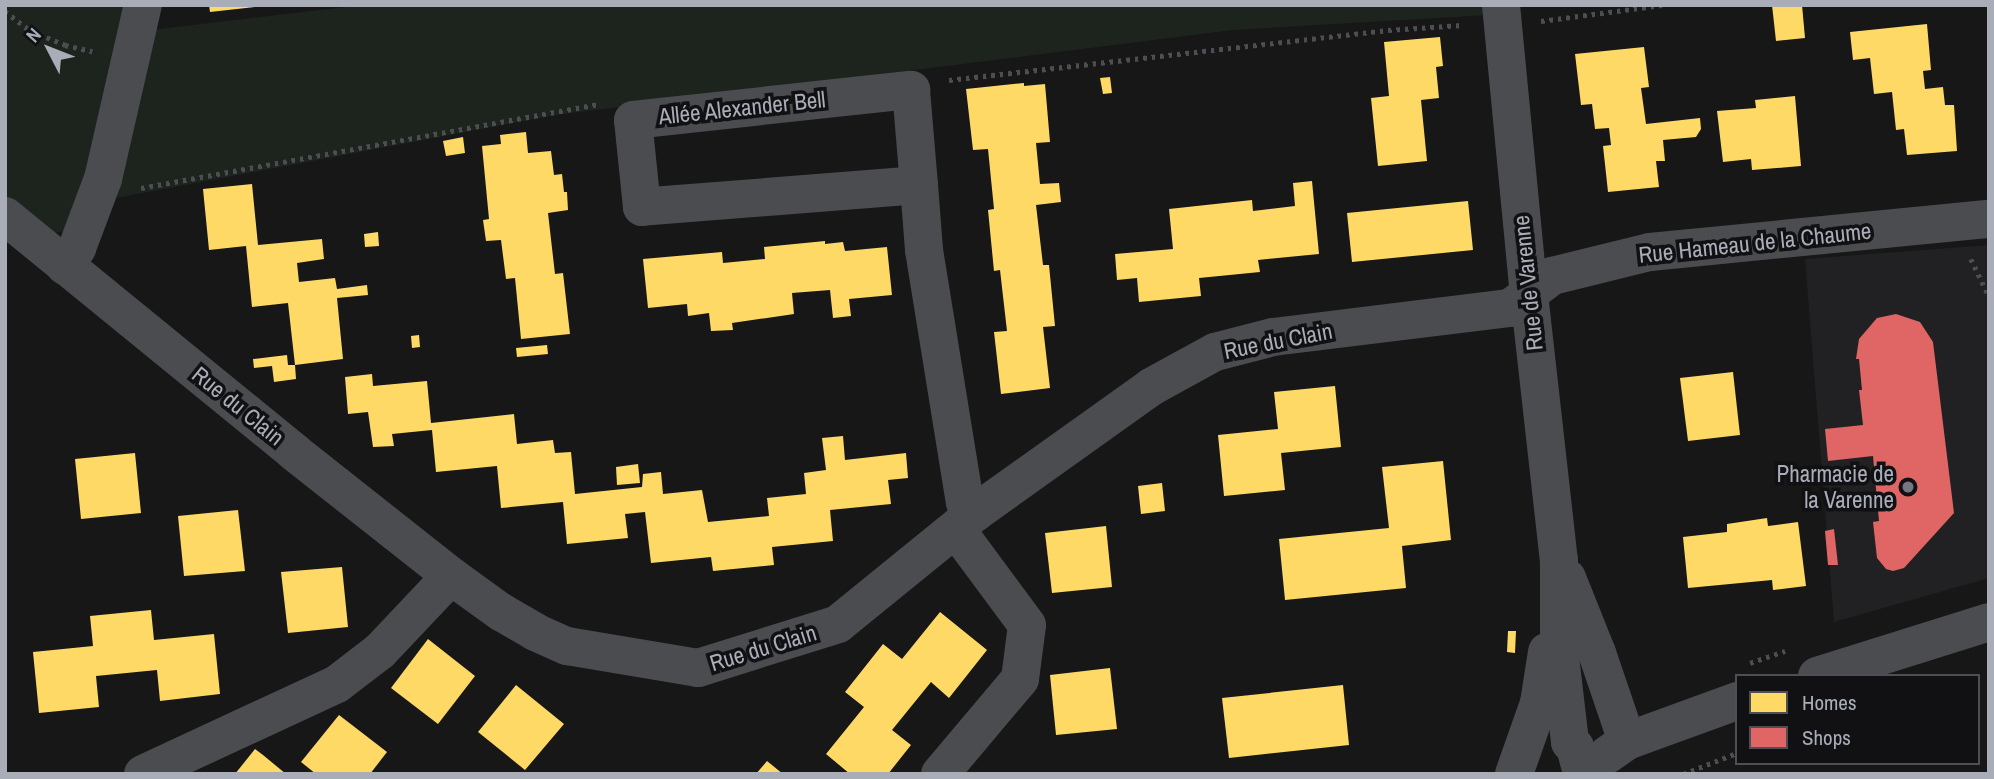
<!DOCTYPE html>
<html>
<head>
<meta charset="utf-8">
<style>
  body { margin:0 }
  #map { position:relative; width:1994px; height:779px; overflow:hidden; background:#171717; font-family:"Archivo Narrow",sans-serif }
  div>[style] { position:absolute }
  [style*='--x'] { left:calc(var(--x)*1px); top:calc(var(--y)*1px); width:calc(var(--w)*1px); rotate:calc(var(--a)*1deg) }
  .built>* { inset:0; background:#212123 }
  .green>* { inset:0; background:#1d241e }
  .homes>* { inset:0; background:#ffd966 }
  .shops>* { inset:0; background:#e06666 }
  .path>* { height:4.5px; margin-top:-2.25px; transform-origin:0; background:repeating-linear-gradient(90deg,#4d4e52 0 3.5px,transparent 0 8.5px) }
  .minor>* { height:38px; margin:-19px; padding:0 19px; transform-origin:19px; border-radius:19px; background:#4b4c50 }
  .dots>* { width:19px; height:19px; translate:-50% -50%; box-sizing:border-box; border:4px solid #111113; border-radius:50% }
  span { translate:-50% -50%; white-space:nowrap; text-align:center; line-height:1.15; -webkit-text-stroke:7px #111113; paint-order:stroke }
  .street-label { font-size:23px; color:#a8adb8 }
  .poi-label { font-size:23px; color:#a8adb8 }
  .right { translate:-100% -50%; text-align:right }
  .frame { position:absolute; inset:0; border:7px solid #a8adb8; pointer-events:none }
  .legend { position:absolute; left:1735px; top:674px; width:245px; height:91px; box-sizing:border-box; background:#111113; border:2px solid #4d4f55; margin:0; padding:9px 12px; list-style:none; font-size:21px; color:#a8adb8 }
  .legend li { display:flex; align-items:center; gap:14px; height:35px }
  .legend b { width:35px; border:2px solid #4d4f55 }
  .north { position:absolute; left:14px; top:14px; width:70px; height:70px; -webkit-text-stroke:5px #111113; paint-order:stroke; rotate:312deg; font-size:19px; font-weight:700; line-height:28px; text-align:center; color:#a8adb8 }
  .north::after { content:''; display:block; margin:auto; width:24px; height:32px; background:#a8adb8; clip-path:polygon(50% 0,100% 100%,50% 72%,0 100%) }
</style>
</head>
<body>
<div id="map">
  <div class="built">
    <i style="clip-path:polygon(1989px 245px,1989px 578px,1834px 622px,1805px 259px)"></i>
  </div>
  <div class="green">
    <i style="clip-path:polygon(5px 5px,126px 5px,80px 199px,67px 230px,52px 234px,5px 201px)"></i>
    <i style="clip-path:polygon(363px 5px,1486px 5px,1488px 15px,1233px 30px,555px 115px,111px 199px,151px 30px)"></i>
  </div>
  <div class="homes">
    <i style="clip-path:polygon(209px 5px,255px 5px,255px 7px,210px 12px)"></i>
    <i style="clip-path:polygon(1772px 5px,1802px 5px,1805px 38px,1776px 41px)"></i>
    <i style="clip-path:polygon(1927px 24px,1931px 70px,1923px 71px,1925px 89px,1943px 87px,1945px 105px,1954px 105px,1957px 151px,1907px 155px,1904px 129px,1896px 130px,1892px 92px,1874px 94px,1870px 58px,1853px 60px,1850px 32px)"></i>
    <i style="clip-path:polygon(1440px 37px,1443px 66px,1436px 67px,1439px 98px,1421px 100px,1427px 161px,1378px 166px,1371px 98px,1389px 96px,1384px 42px)"></i>
    <i style="clip-path:polygon(1644px 47px,1649px 87px,1641px 88px,1646px 124px,1700px 118px,1701px 129px,1696px 137px,1663px 140px,1665px 161px,1656px 161px,1659px 187px,1608px 192px,1603px 146px,1611px 145px,1609px 128px,1595px 129px,1592px 104px,1581px 105px,1575px 54px)"></i>
    <i style="clip-path:polygon(1110px 77px,1112px 93px,1103px 94px,1100px 78px)"></i>
    <i style="clip-path:polygon(1024px 83px,1024px 86px,1045px 84px,1050px 142px,1036px 143px,1040px 184px,1059px 183px,1061px 202px,1036px 205px,1043px 265px,1049px 265px,1055px 326px,1043px 327px,1050px 388px,1001px 394px,994px 332px,1007px 331px,1000px 270px,994px 271px,988px 210px,994px 209px,988px 149px,973px 150px,966px 89px)"></i>
    <i style="clip-path:polygon(1795px 96px,1801px 166px,1752px 170px,1751px 159px,1723px 162px,1717px 111px,1756px 108px,1755px 100px)"></i>
    <i style="clip-path:polygon(526px 132px,528px 153px,551px 151px,554px 175px,562px 174px,564px 192px,567px 192px,568px 210px,548px 213px,555px 274px,563px 273px,570px 334px,521px 339px,515px 278px,506px 279px,501px 240px,486px 241px,483px 220px,489px 219px,482px 146px,501px 144px,500px 135px)"></i>
    <i style="clip-path:polygon(463px 137px,465px 153px,446px 156px,443px 141px)"></i>
    <i style="clip-path:polygon(1312px 181px,1319px 254px,1258px 260px,1260px 272px,1199px 278px,1201px 296px,1139px 302px,1137px 278px,1117px 280px,1115px 254px,1173px 249px,1169px 209px,1252px 200px,1253px 211px,1295px 206px,1293px 183px)"></i>
    <i style="clip-path:polygon(252px 184px,258px 245px,322px 239px,324px 259px,297px 263px,299px 282px,335px 278px,337px 289px,367px 285px,368px 295px,337px 298px,343px 359px,295px 365px,288px 303px,252px 307px,246px 246px,209px 250px,203px 189px)"></i>
    <i style="clip-path:polygon(1468px 201px,1473px 250px,1352px 262px,1347px 213px)"></i>
    <i style="clip-path:polygon(378px 232px,379px 246px,365px 247px,364px 234px)"></i>
    <i style="clip-path:polygon(825px 241px,825px 244px,843px 242px,845px 251px,887px 247px,892px 295px,849px 299px,851px 316px,833px 318px,830px 290px,792px 293px,794px 314px,732px 323px,733px 330px,711px 331px,709px 313px,688px 316px,687px 304px,648px 308px,643px 259px,722px 252px,723px 263px,765px 259px,764px 247px)"></i>
    <i style="clip-path:polygon(419px 335px,420px 347px,412px 348px,411px 336px)"></i>
    <i style="clip-path:polygon(547px 345px,548px 354px,517px 357px,516px 348px)"></i>
    <i style="clip-path:polygon(287px 355px,288px 365px,295px 365px,296px 379px,274px 382px,272px 366px,254px 368px,253px 359px)"></i>
    <i style="clip-path:polygon(1733px 372px,1740px 435px,1688px 441px,1680px 378px)"></i>
    <i style="clip-path:polygon(372px 374px,373px 386px,427px 381px,431px 423px,514px 414px,517px 444px,553px 440px,555px 453px,571px 452px,575px 494px,642px 487px,643px 474px,661px 472px,663px 494px,702px 490px,708px 522px,769px 516px,767px 498px,806px 494px,804px 473px,826px 470px,822px 438px,843px 436px,845px 460px,906px 453px,908px 478px,888px 480px,891px 504px,830px 510px,833px 541px,772px 547px,774px 565px,713px 571px,711px 557px,651px 563px,645px 512px,625px 514px,628px 538px,567px 544px,563px 502px,501px 508px,497px 466px,436px 472px,432px 430px,392px 434px,394px 446px,373px 447px,368px 412px,348px 414px,345px 377px)"></i>
    <i style="clip-path:polygon(1335px 386px,1341px 447px,1281px 453px,1285px 490px,1224px 496px,1218px 435px,1278px 429px,1274px 392px)"></i>
    <i style="clip-path:polygon(135px 453px,141px 513px,81px 519px,75px 459px)"></i>
    <i style="clip-path:polygon(1443px 461px,1451px 540px,1402px 546px,1406px 588px,1285px 600px,1279px 539px,1389px 528px,1382px 467px)"></i>
    <i style="clip-path:polygon(638px 464px,640px 483px,617px 485px,616px 467px)"></i>
    <i style="clip-path:polygon(1162px 483px,1165px 511px,1141px 514px,1138px 486px)"></i>
    <i style="clip-path:polygon(238px 510px,245px 571px,184px 576px,178px 516px)"></i>
    <i style="clip-path:polygon(1767px 518px,1768px 526px,1798px 522px,1806px 586px,1773px 590px,1772px 580px,1688px 588px,1683px 537px,1727px 532px,1727px 524px)"></i>
    <i style="clip-path:polygon(1106px 526px,1112px 587px,1052px 593px,1045px 533px)"></i>
    <i style="clip-path:polygon(342px 567px,348px 627px,288px 633px,281px 572px)"></i>
    <i style="clip-path:polygon(151px 610px,154px 640px,214px 634px,220px 694px,160px 701px,157px 670px,96px 676px,99px 707px,39px 713px,33px 652px,93px 646px,90px 616px)"></i>
    <i style="clip-path:polygon(940px 612px,987px 650px,949px 698px,931px 682px,892px 730px,911px 745px,888px 774px,850px 774px,826px 754px,864px 707px,845px 692px,883px 644px,902px 659px)"></i>
    <i style="clip-path:polygon(1508px 631px,1516px 631px,1515px 653px,1507px 652px)"></i>
    <i style="clip-path:polygon(428px 639px,475px 676px,438px 724px,391px 688px)"></i>
    <i style="clip-path:polygon(1110px 668px,1117px 729px,1056px 735px,1050px 675px)"></i>
    <i style="clip-path:polygon(516px 685px,564px 724px,525px 770px,478px 732px)"></i>
    <i style="clip-path:polygon(1343px 685px,1349px 745px,1229px 758px,1222px 698px)"></i>
    <i style="clip-path:polygon(339px 715px,387px 752px,370px 774px,316px 774px,301px 762px)"></i>
    <i style="clip-path:polygon(255px 749px,263px 755px,286px 774px,235px 774px)"></i>
    <i style="clip-path:polygon(767px 761px,783px 774px,756px 774px)"></i>
  </div>
  <div class="shops">
    <i style="clip-path:polygon(1896px 314px,1920px 322px,1933px 342px,1954px 513px,1904px 568px,1893px 571px,1886px 569px,1877px 558px,1873px 522px,1879px 521px,1873px 456px,1828px 461px,1825px 429px,1863px 425px,1859px 390px,1862px 390px,1859px 359px,1856px 359px,1859px 339px,1877px 318px)"></i>
    <i style="clip-path:polygon(1834px 529px,1838px 565px,1828px 565px,1825px 531px)"></i>
  </div>
  <div class="path">
    <i style="--x:5;--y:11;--w:33;--a:38"></i>
    <i style="--x:31;--y:31;--w:37;--a:22"></i>
    <i style="--x:65;--y:45;--w:28;--a:13"></i>
    <i style="--x:1541;--y:21;--w:122;--a:-7.5"></i>
    <i style="--x:949;--y:80;--w:442;--a:-6.5"></i>
    <i style="--x:1388;--y:30;--w:74;--a:-3.9"></i>
    <i style="--x:141;--y:188;--w:464;--a:-10.4"></i>
    <i style="--x:1971;--y:259;--w:41;--a:64.1"></i>
    <i style="--x:1750;--y:663;--w:37;--a:-19"></i>
    <i style="--x:1683;--y:774;--w:58;--a:-21.3"></i>
  </div>
  <div class="minor">
    <i style="--x:1501;--y:5;--w:290;--a:84.5"></i>
    <i style="--x:1529;--y:294;--w:268;--a:83.6"></i>
    <i style="--x:1559;--y:560;--w:88;--a:90"></i>
    <i style="--x:1559;--y:648;--w:95;--a:83.3"></i>
    <i style="--x:1570;--y:742;--w:7;--a:45"></i>
    <i style="--x:1575;--y:747;--w:27;--a:75"></i>
    <i style="--x:919;--y:185;--w:278;--a:175.5"></i>
    <i style="--x:642;--y:207;--w:87;--a:-95.9"></i>
    <i style="--x:633;--y:120;--w:280;--a:-6.2"></i>
    <i style="--x:911;--y:90;--w:95;--a:85.2"></i>
    <i style="--x:919;--y:185;--w:65;--a:85.6"></i>
    <i style="--x:924;--y:250;--w:255;--a:80.8"></i>
    <i style="--x:965;--y:502;--w:15;--a:42"></i>
    <i style="--x:5;--y:216;--w:373;--a:39.2"></i>
    <i style="--x:294;--y:452;--w:200;--a:38.3"></i>
    <i style="--x:451;--y:576;--w:62;--a:35.8"></i>
    <i style="--x:501;--y:612;--w:39;--a:30"></i>
    <i style="--x:535;--y:632;--w:35;--a:24"></i>
    <i style="--x:567;--y:646;--w:133;--a:9.5"></i>
    <i style="--x:698;--y:668;--w:147;--a:-17.4"></i>
    <i style="--x:838;--y:624;--w:178;--a:-39.1"></i>
    <i style="--x:976;--y:512;--w:215;--a:-35.5"></i>
    <i style="--x:1151;--y:387;--w:73;--a:-28.7"></i>
    <i style="--x:1215;--y:352;--w:60;--a:-14.5"></i>
    <i style="--x:1273;--y:337;--w:239;--a:-7"></i>
    <i style="--x:1510;--y:308;--w:53;--a:-37.3"></i>
    <i style="--x:1552;--y:276;--w:101;--a:-13.8"></i>
    <i style="--x:1650;--y:252;--w:341;--a:-5.6"></i>
    <i style="--x:65;--y:266;--w:22;--a:-56"></i>
    <i style="--x:77;--y:248;--w:74;--a:-69.4"></i>
    <i style="--x:103;--y:179;--w:179;--a:-77.1"></i>
    <i style="--x:1567;--y:578;--w:81;--a:68.2"></i>
    <i style="--x:1597;--y:653;--w:93;--a:71.2"></i>
    <i style="--x:1817;--y:676;--w:180;--a:-17.4"></i>
    <i style="--x:1607;--y:755;--w:24;--a:-35"></i>
    <i style="--x:1627;--y:741;--w:117;--a:-20"></i>
    <i style="--x:143;--y:774;--w:214;--a:-24.9"></i>
    <i style="--x:337;--y:684;--w:54;--a:-37.5"></i>
    <i style="--x:380;--y:651;--w:103;--a:-46.6"></i>
    <i style="--x:940;--y:774;--w:124;--a:-49.9"></i>
    <i style="--x:1020;--y:679;--w:54;--a:-82.6"></i>
    <i style="--x:1027;--y:625;--w:119;--a:-126.5"></i>
    <i style="--x:1514;--y:774;--w:75;--a:-70.6"></i>
    <i style="--x:1539;--y:703;--w:52;--a:-81.1"></i>
  </div>
  <div class="dots">
    <i style="left:1908px;top:487px;background:#757880"></i>
  </div>
  <div class="street-label">
    <span style="left:742px;top:108px;rotate:-6deg">Allée Alexander Bell</span>
    <span style="left:1755px;top:243px;rotate:-6deg">Rue Hameau de la Chaume</span>
    <span style="left:1528px;top:283px;rotate:-96deg">Rue de Varenne</span>
    <span style="left:1278px;top:341px;rotate:-11deg">Rue du Clain</span>
    <span style="left:238px;top:406px;rotate:39deg">Rue du Clain</span>
    <span style="left:763px;top:648px;rotate:-17deg">Rue du Clain</span>
  </div>
  <div class="poi-label">
    <span class="right" style="left:1894px;top:487px">Pharmacie de<br>la Varenne</span>
  </div>
  <div class="frame"></div>
  <ul class="legend">
  <li><b style="height:19px;background:#ffd966"></b>Homes</li>
  <li><b style="height:19px;background:#e06666"></b>Shops</li>
  </ul>
  <div class="north">N</div>
</div>
</body>
</html>
